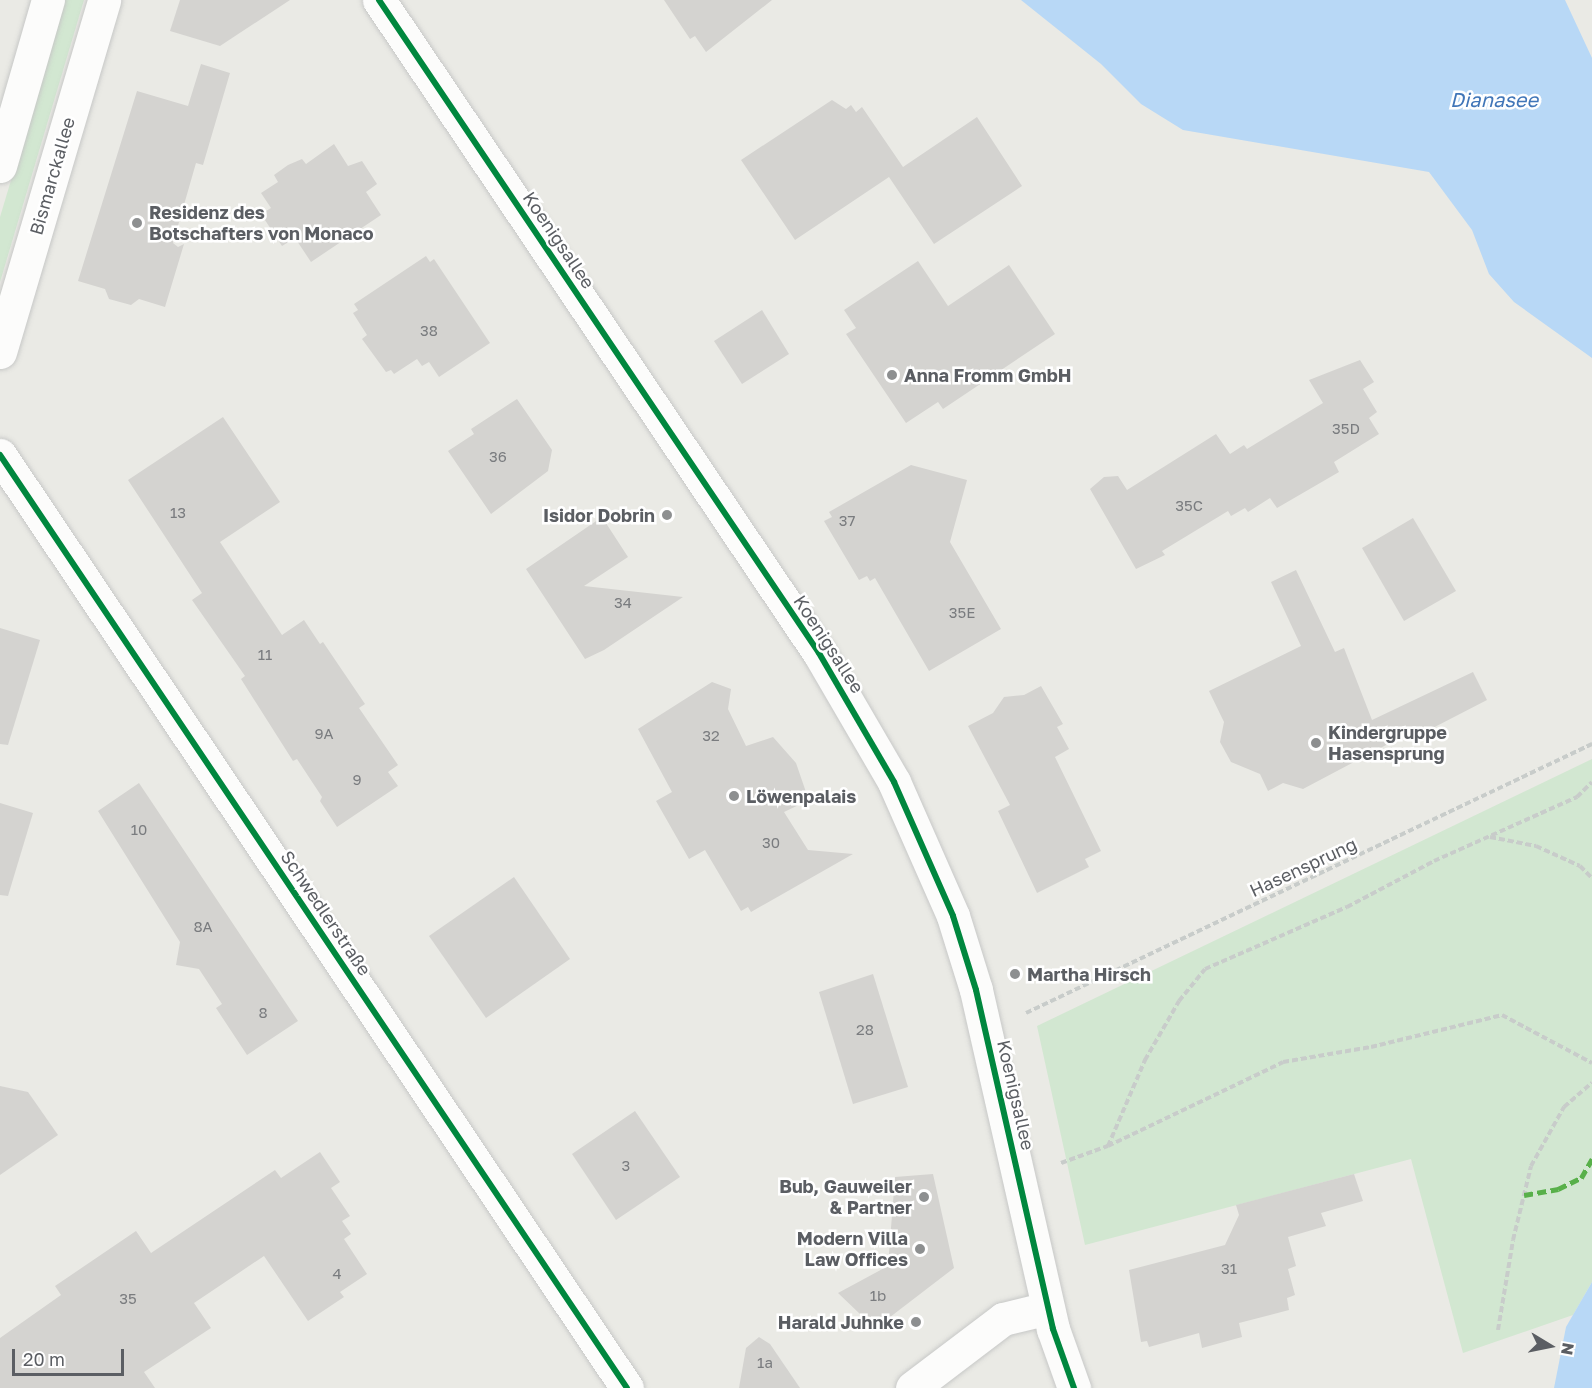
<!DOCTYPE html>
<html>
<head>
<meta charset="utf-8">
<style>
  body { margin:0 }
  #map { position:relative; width:1592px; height:1388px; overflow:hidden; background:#eaeae5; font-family:"Golos Text",sans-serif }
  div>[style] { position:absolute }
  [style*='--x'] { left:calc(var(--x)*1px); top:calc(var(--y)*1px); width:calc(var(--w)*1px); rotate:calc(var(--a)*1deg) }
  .green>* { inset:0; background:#d2e7d1 }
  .water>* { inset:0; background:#b8d8f6 }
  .building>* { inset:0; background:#d4d3d0 }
  .path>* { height:4px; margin-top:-2px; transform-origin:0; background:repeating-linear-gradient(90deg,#c8ccca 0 6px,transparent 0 9px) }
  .roads { filter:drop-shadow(0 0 2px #c7c8c7) drop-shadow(0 0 2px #c7c8c7) }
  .street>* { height:33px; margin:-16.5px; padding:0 16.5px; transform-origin:16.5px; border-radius:16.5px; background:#fcfcfb }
  .secondary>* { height:33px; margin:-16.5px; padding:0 16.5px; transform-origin:16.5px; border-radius:16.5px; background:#fcfcfb }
  .quiet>* { height:4.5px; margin-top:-2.25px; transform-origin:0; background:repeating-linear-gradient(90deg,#58b04a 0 9px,transparent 0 13.5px) }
  .cycleway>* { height:6px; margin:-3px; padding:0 3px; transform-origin:3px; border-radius:3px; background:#00873e }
  .dots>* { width:16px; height:16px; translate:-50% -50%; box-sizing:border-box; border:3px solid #fff; border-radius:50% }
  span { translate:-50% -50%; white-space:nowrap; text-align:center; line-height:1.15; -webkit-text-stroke:5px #fff; paint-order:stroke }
  .number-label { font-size:15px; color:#7a7c7f }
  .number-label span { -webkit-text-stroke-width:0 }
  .street-label { font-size:18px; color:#5b5e63 }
  .poi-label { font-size:18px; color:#5b5e63; font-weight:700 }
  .left { translate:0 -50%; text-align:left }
  .right { translate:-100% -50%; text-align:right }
  .water-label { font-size:20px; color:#4176b8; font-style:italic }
  .north { position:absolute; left:1520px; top:1316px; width:60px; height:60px; -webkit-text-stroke:4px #fff; paint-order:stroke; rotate:100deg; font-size:16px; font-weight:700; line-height:24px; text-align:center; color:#5b5e63 }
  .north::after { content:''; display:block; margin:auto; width:21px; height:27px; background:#5b5e63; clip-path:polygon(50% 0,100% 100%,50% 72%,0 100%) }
  .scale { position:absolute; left:12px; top:1349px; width:112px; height:27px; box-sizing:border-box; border:3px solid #5b5e63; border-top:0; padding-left:8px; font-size:18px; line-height:21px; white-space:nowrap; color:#5b5e63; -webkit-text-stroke:4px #fff; paint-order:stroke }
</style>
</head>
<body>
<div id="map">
  <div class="green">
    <i style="clip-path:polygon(65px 0,84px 0,0 282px,0 217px)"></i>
    <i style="clip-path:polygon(1592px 759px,1592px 1282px,1573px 1315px,1463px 1353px,1411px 1159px,1085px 1245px,1037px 1026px)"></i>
  </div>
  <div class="water">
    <i style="clip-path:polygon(1021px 0,1565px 0,1592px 58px,1592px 358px,1514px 302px,1489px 274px,1472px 230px,1429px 172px,1183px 130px,1141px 104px,1101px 64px)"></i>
    <i style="clip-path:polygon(1592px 1282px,1592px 1388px,1554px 1388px,1566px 1327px)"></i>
  </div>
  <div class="building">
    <i style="clip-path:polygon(180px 0,290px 0,220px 46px,170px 31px)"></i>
    <i style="clip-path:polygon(664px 0,772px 0,706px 52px,695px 36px,690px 39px)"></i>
    <i style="clip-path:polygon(201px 64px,230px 73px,203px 165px,196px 163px,173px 243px,178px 247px,184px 244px,165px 307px,139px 299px,131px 305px,109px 299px,105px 289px,78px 281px,137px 91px,188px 106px)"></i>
    <i style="clip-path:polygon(832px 100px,846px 109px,851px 105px,856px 112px,862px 107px,903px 167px,977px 117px,1022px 186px,934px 244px,889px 177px,795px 240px,741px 160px)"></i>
    <i style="clip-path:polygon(334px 144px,348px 166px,362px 161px,377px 184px,366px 192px,381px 215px,311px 262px,295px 238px,282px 246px,261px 214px,271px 208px,261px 193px,278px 182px,274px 175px,288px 165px,302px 159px,306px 164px)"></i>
    <i style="clip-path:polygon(426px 256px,430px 262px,434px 259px,490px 343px,439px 377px,429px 362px,422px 366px,417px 359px,394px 374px,391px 370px,386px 372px,362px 339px,367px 335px,353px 313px,358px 310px,354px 304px)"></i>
    <i style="clip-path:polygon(918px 261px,948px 306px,1009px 265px,1055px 334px,943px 409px,938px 402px,906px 423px,846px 334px,856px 328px,844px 310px)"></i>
    <i style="clip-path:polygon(762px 310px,789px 354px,742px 384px,714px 341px)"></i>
    <i style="clip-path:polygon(1360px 360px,1374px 382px,1363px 389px,1377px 412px,1369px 418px,1379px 434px,1334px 462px,1339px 472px,1277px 508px,1270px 498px,1248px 512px,1245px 508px,1231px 516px,1228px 511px,1162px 551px,1165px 555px,1136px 569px,1090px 489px,1104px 477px,1118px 476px,1127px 490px,1216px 434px,1230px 454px,1244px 445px,1247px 449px,1323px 403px,1309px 380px)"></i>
    <i style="clip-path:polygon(517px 399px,552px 450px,548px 471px,491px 514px,448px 451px,474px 434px,471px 429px)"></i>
    <i style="clip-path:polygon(223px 417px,280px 502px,220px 542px,282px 635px,304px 620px,320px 644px,323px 642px,365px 704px,359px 708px,398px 765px,388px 772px,398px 786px,337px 827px,320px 801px,322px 797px,297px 759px,293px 761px,241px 679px,245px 676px,192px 600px,202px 593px,128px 480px)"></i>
    <i style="clip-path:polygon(911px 465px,967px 480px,950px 542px,1001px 629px,929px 671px,875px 578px,870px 581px,867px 576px,859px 580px,824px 521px,832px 517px,829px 512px)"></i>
    <i style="clip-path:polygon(602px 517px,628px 557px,584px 586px,683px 597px,604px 650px,585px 659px,526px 569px)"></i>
    <i style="clip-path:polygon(1413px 518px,1456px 591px,1404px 621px,1362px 548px)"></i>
    <i style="clip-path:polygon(1296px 570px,1335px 652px,1344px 648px,1372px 720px,1473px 672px,1487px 700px,1425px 732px,1422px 726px,1303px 789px,1283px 783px,1268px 791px,1260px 774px,1231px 762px,1220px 742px,1224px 722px,1209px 691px,1301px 646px,1271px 582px)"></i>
    <i style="clip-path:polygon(0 628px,40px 640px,8px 745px,0 744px)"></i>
    <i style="clip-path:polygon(712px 682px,731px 689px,728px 709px,746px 746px,773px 737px,796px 763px,807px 795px,805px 802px,784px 812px,808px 850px,853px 854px,751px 912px,748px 907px,741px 911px,705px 850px,689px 859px,656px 801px,672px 792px,638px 729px)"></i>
    <i style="clip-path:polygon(1041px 686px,1063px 724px,1057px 727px,1069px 749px,1055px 757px,1101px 851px,1085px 859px,1089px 867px,1037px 893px,998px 811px,1010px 805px,968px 726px,993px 713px,1004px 697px,1024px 695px)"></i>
    <i style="clip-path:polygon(139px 783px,298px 1021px,247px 1055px,216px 1008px,222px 1004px,199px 969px,176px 965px,180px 942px,98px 811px)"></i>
    <i style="clip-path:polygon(0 803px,33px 813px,8px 896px,0 895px)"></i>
    <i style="clip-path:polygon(514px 877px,570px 959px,486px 1018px,429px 936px)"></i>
    <i style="clip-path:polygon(873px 974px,908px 1087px,853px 1104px,819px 992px)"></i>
    <i style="clip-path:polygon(0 1086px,28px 1092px,58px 1135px,0 1175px)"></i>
    <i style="clip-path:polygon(635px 1111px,680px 1177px,616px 1220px,572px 1154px)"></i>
    <i style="clip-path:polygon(320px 1152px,340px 1182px,331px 1188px,350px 1216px,342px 1221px,351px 1234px,344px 1239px,367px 1274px,340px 1292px,344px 1297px,308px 1321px,264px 1256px,194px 1303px,211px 1328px,144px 1372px,155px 1388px,0 1388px,0 1338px,61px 1295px,55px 1286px,136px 1231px,151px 1253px,275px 1170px,281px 1178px)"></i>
    <i style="clip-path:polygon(933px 1174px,954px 1268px,881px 1324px,860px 1314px,838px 1293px,888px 1266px,895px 1177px)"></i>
    <i style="clip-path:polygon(1354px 1174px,1363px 1201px,1321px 1213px,1326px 1226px,1288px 1237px,1296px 1266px,1288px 1269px,1295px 1295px,1287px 1298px,1289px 1310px,1239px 1323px,1242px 1337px,1202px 1348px,1199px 1333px,1149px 1347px,1147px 1341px,1141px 1342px,1129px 1270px,1225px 1245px,1239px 1215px,1236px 1205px)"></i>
    <i style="clip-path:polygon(759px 1337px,770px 1344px,800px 1388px,739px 1388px,746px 1348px)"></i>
  </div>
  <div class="path">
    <i style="--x:1490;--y:837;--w:47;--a:11.1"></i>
    <i style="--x:1536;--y:846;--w:48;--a:24.4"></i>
    <i style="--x:1580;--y:866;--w:17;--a:45"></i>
    <i style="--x:1026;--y:1013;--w:627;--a:-25.42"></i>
    <i style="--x:1108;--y:1146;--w:94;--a:-66.7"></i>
    <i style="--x:1145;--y:1060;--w:68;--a:-60"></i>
    <i style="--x:1179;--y:1001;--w:41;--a:-50.9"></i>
    <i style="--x:1205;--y:969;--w:155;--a:-23.6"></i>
    <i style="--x:1347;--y:907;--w:98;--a:-27.9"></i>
    <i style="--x:1434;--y:861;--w:157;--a:-24.1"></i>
    <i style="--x:1577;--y:797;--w:21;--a:-45"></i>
    <i style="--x:1061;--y:1163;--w:50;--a:-19.9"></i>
    <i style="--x:1108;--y:1146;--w:194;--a:-25.6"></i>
    <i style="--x:1283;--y:1062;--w:89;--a:-9.7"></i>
    <i style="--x:1371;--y:1047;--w:135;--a:-13.7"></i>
    <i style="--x:1502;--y:1015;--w:102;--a:28.1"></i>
    <i style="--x:1498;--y:1330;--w:91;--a:-80.5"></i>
    <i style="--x:1513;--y:1240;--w:76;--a:-76.3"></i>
    <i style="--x:1531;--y:1166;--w:68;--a:-60.8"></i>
    <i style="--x:1564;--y:1107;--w:37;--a:-41"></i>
  </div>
  <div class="roads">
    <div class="street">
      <i style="--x:0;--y:166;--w:173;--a:-73.9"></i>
      <i style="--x:0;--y:352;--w:367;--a:-73.5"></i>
      <i style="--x:0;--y:455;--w:1124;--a:56.1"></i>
      <i style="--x:912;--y:1388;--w:114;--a:-37.2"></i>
      <i style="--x:1003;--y:1319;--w:46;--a:-13.7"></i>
    </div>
    <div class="secondary">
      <i style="--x:379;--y:0;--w:787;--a:56.03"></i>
      <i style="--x:819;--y:653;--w:149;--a:59.8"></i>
      <i style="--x:894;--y:782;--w:146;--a:66.2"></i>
      <i style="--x:953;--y:916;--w:77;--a:72.7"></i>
      <i style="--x:976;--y:990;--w:348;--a:77.2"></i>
      <i style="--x:1053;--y:1329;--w:63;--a:70.4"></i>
    </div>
  </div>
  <div class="quiet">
    <i style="--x:1524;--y:1195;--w:35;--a:-10"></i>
    <i style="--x:1558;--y:1189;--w:25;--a:-26"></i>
    <i style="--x:1581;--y:1178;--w:22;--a:-60"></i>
  </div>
  <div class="cycleway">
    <i style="--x:379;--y:0;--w:787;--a:56.03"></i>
    <i style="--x:819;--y:653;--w:149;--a:59.8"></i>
    <i style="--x:894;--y:782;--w:146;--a:66.2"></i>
    <i style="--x:953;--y:916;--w:77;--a:72.7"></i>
    <i style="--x:976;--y:990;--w:348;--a:77.2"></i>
    <i style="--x:1053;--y:1329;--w:63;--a:70.4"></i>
    <i style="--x:0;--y:455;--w:1124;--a:56.1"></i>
  </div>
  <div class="dots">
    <i style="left:137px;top:223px;background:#8d8f90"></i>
    <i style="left:892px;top:375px;background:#8d8f90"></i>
    <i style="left:667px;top:515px;background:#8d8f90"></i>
    <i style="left:1316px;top:743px;background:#8d8f90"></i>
    <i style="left:734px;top:796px;background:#8d8f90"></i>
    <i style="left:1015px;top:974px;background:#8d8f90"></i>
    <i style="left:924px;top:1197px;background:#8d8f90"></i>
    <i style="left:920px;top:1249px;background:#8d8f90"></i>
    <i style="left:916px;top:1322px;background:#8d8f90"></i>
  </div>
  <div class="number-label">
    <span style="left:429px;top:331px">38</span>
    <span style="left:1346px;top:429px">35D</span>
    <span style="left:498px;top:457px">36</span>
    <span style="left:1189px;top:506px">35C</span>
    <span style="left:178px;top:513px">13</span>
    <span style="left:847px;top:521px">37</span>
    <span style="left:623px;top:603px">34</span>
    <span style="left:962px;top:613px">35E</span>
    <span style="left:265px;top:655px">11</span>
    <span style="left:324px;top:734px">9A</span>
    <span style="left:711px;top:736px">32</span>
    <span style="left:357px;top:780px">9</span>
    <span style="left:139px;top:830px">10</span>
    <span style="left:771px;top:843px">30</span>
    <span style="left:203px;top:927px">8A</span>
    <span style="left:263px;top:1013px">8</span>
    <span style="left:865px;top:1030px">28</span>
    <span style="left:626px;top:1166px">3</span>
    <span style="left:1229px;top:1269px">31</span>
    <span style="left:337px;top:1274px">4</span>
    <span style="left:878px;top:1296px">1b</span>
    <span style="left:128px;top:1299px">35</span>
    <span style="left:765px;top:1363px">1a</span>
  </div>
  <div class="street-label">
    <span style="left:52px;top:176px;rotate:-74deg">Bismarckallee</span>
    <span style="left:559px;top:240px;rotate:56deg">Koenigsallee</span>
    <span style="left:829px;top:644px;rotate:57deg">Koenigsallee</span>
    <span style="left:1303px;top:867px;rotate:-25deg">Hasensprung</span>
    <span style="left:326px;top:913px;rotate:56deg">Schwedlerstraße</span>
    <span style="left:1016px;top:1095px;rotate:77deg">Koenigsallee</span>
  </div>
  <div class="poi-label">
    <span class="left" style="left:149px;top:223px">Residenz des<br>Botschafters von Monaco</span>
    <span class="left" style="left:904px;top:375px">Anna Fromm GmbH</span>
    <span class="right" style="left:655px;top:515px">Isidor Dobrin</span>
    <span class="left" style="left:1328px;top:743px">Kindergruppe<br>Hasensprung</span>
    <span class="left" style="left:746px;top:796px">Löwenpalais</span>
    <span class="left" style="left:1027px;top:974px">Martha Hirsch</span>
    <span class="right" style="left:912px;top:1197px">Bub, Gauweiler<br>&amp; Partner</span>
    <span class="right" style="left:908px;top:1249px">Modern Villa<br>Law Offices</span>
    <span class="right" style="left:904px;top:1322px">Harald Juhnke</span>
  </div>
  <div class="water-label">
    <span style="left:1494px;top:99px">Dianasee</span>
  </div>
  <div class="north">N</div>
  <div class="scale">20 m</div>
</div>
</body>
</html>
